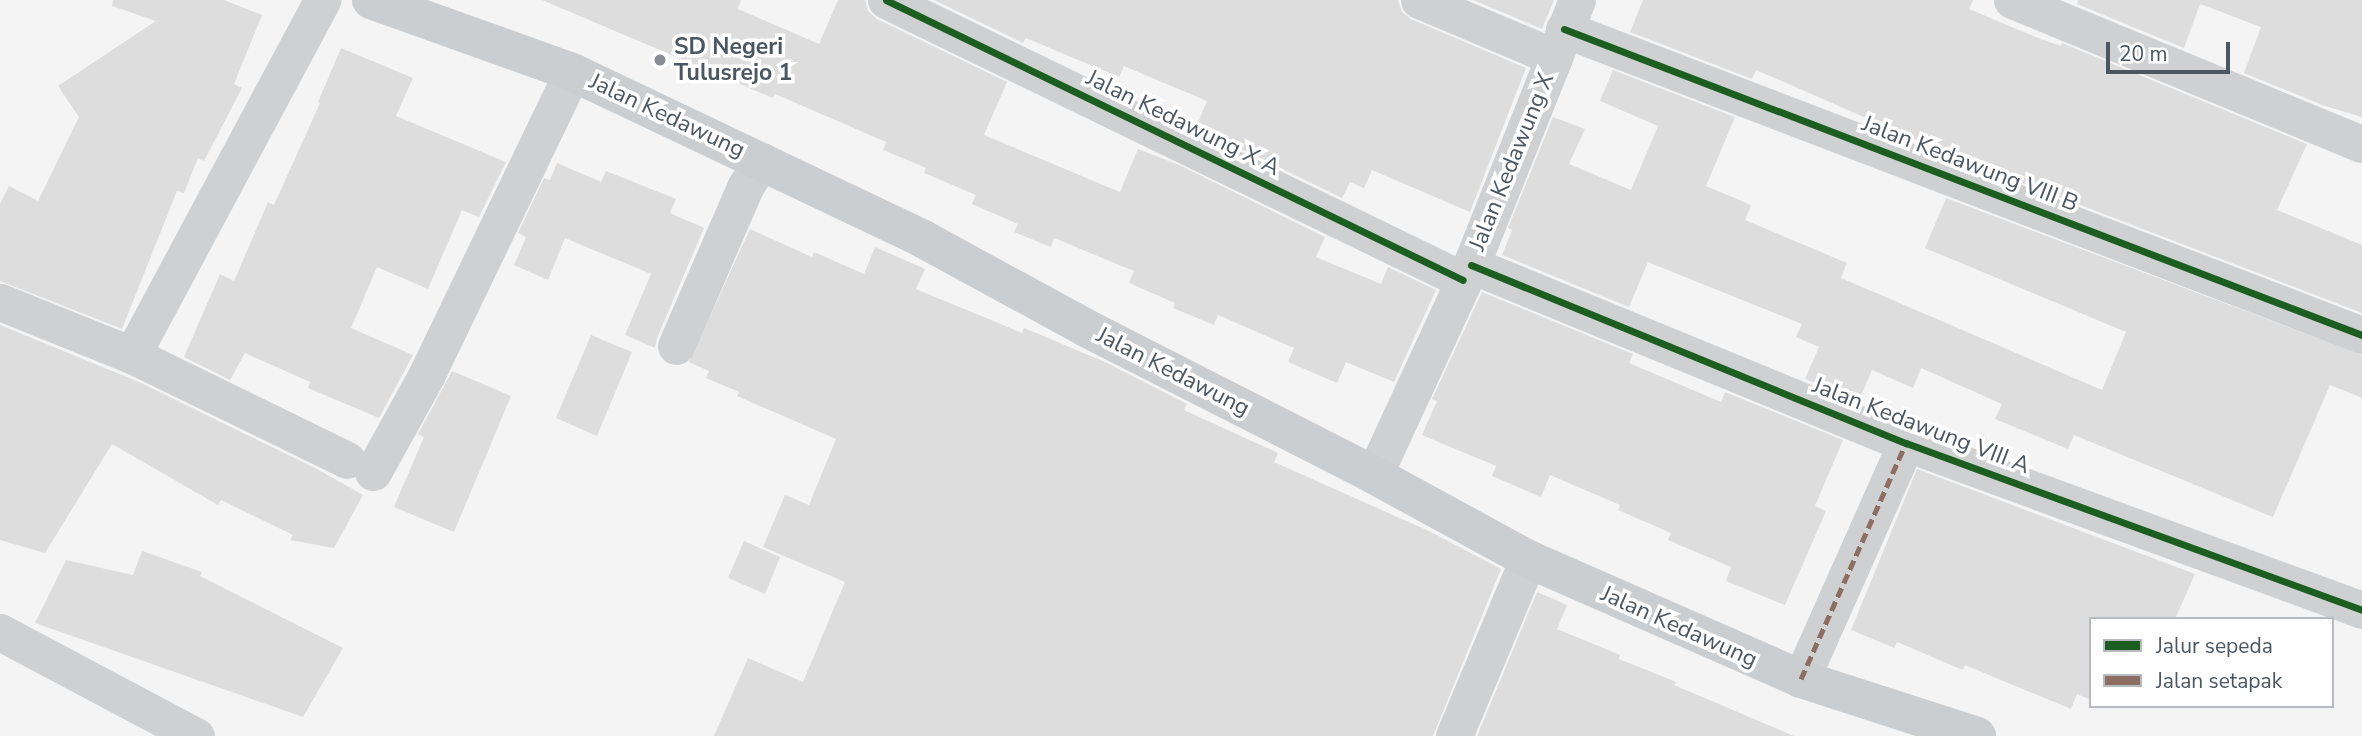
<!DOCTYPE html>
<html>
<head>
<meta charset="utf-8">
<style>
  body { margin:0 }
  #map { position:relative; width:2362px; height:736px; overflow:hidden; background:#f4f4f4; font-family:"Nunito Sans",sans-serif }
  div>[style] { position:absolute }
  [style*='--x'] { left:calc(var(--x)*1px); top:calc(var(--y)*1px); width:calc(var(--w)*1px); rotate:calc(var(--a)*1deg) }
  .building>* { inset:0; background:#ddddde }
  .minor>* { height:37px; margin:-18.5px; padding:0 18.5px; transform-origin:18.5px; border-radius:18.5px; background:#ced0d2 }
  .primary>* { height:38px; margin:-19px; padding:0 19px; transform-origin:19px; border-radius:19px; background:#caced1 }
  .quiet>* { height:5px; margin-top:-2.5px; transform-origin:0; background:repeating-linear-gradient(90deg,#8d6e63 0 10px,transparent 0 15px) }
  .cycleway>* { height:7px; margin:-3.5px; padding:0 3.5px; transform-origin:3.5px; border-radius:3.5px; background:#1b5e20 }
  .dots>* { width:19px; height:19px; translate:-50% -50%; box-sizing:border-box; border:4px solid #fff; border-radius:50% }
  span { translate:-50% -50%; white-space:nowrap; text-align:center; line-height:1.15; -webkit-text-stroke:7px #fff; paint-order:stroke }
  .poi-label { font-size:23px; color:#4a5661; font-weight:700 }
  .left { translate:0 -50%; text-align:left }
  .street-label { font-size:23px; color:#4a5661 }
  .legend { position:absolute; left:2089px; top:617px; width:245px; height:91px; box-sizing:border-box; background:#fff; border:2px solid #b7bbc0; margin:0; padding:9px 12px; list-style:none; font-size:21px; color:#4a5661 }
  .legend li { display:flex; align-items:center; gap:14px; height:35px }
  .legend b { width:35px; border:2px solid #b7bbc0 }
  .scale { position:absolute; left:2106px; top:42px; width:124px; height:32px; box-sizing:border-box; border:4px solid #4a5661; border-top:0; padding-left:9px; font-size:21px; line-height:24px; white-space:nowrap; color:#4a5661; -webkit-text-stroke:5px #fff; paint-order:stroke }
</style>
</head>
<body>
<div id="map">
  <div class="building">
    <i style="clip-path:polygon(113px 0,224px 0,262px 15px,234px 84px,242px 88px,204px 161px,198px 158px,184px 193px,177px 191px,122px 329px,0 281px,0 204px,9px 186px,38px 201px,79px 117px,58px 86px,156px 21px,112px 6px)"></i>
    <i style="clip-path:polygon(542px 0,741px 0,738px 9px,819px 44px,838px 0,865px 0,868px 11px,877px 19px,1007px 82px,984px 135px,1120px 192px,1138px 149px,1179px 165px,1325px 237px,1316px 257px,1381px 284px,1388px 267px,1436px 290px,1394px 382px,1346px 362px,1337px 383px,1288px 362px,1294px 348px,1218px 315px,1214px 325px,1173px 308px,1175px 303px,1129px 283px,1134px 271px,1054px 238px,1051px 247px,1014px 232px,1018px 224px,972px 204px,976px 195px,924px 173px,926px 168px,883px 150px,886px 142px,775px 94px,773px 98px)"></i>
    <i style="clip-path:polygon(934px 0,1398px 0,1402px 12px,1411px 19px,1526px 68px,1470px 212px,1372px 170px,1364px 188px,1350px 182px,1342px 198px,1196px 127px,1207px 101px,1124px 66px,1119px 77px,1026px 38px,1023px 43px)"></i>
    <i style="clip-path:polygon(1473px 0,1554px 0,1542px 29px)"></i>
    <i style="clip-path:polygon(1643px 0,1973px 0,1969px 9px,2038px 38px,2061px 46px,2062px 43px,2307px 144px,2277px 210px,2362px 245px,2362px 313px,1963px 160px,1756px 70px,1752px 79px,1630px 32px)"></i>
    <i style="clip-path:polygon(2078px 0,2362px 0,2362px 117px,2325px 106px,2244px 73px,2261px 27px,2200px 4px,2184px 48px,2077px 4px)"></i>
    <i style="clip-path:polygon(341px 48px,413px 78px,396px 116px,506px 162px,479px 217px,462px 210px,428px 289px,377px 267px,351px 328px,413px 355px,379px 418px,308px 388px,310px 382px,245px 353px,230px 380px,184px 357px,220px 274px,234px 281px,268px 202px,274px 205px,320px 103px,318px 102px)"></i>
    <i style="clip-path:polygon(1613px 70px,1735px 117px,1706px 186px,1751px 205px,1745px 220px,1847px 263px,1841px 278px,2102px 390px,2126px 332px,1925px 248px,1946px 198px,2362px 355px,2362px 398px,2330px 385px,2273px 517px,2074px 435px,2068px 449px,1995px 419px,2002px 404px,1921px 368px,1913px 388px,1872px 370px,1859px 401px,1805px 379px,1819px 347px,1796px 337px,1802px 324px,1648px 262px,1629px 307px,1502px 255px,1512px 230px,1508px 228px,1553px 117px,1585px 129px,1569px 164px,1631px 190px,1658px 126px,1600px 101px)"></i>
    <i style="clip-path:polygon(557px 163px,601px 182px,606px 171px,676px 199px,670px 213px,704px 228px,657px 338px,655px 348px,625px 335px,651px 274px,565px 238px,548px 280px,514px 265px,526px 237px,518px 233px,544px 178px,550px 180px)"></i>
    <i style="clip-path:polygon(750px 229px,812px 257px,814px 252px,864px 274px,875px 247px,925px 269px,916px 289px,1022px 333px,1024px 328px,1105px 362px,1187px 404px,1184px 410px,1278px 453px,1274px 462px,1431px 532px,1501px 569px,1433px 736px,714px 736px,748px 658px,803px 682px,845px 582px,763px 547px,785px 495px,809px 505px,836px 439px,737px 396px,739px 392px,706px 378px,709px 371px,689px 362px)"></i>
    <i style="clip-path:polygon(1482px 292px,1633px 354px,1629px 363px,1721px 402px,1725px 392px,1843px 440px,1815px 506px,1826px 511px,1785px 605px,1726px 581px,1731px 567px,1668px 540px,1671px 533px,1618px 510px,1620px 505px,1550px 475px,1541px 497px,1492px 476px,1496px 466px,1422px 435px,1437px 401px,1432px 399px)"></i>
    <i style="clip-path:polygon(0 325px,139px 382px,317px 469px,363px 495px,334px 548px,290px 540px,293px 535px,221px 500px,218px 505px,112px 444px,45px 553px,0 540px)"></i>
    <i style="clip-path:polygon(591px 335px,632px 352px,597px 436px,556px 418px)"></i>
    <i style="clip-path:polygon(452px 371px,511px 396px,454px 532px,394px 507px,424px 437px,418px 434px)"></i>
    <i style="clip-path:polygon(1917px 469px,2195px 574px,2175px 619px,2091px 619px,2091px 700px,2077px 694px,2071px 709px,1965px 665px,1963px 670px,1897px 642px,1894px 648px,1851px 630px)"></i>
    <i style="clip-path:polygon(744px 541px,780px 557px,765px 594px,728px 578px)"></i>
    <i style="clip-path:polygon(142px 551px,202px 572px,200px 576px,343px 648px,303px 717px,35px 623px,66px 560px,133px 575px)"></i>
    <i style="clip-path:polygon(1537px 592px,1567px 605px,1557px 629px,1620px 655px,1619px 659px,1676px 682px,1674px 685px,1794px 736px,1477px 736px)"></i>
  </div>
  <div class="minor">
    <i style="--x:886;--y:0;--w:641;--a:25.89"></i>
    <i style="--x:1419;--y:0;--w:147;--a:22.9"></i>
    <i style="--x:2012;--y:0;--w:378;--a:22.4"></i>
    <i style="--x:1564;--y:29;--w:855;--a:20.98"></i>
    <i style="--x:1471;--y:265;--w:470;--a:22.3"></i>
    <i style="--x:1906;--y:443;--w:486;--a:20.1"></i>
    <i style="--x:0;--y:302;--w:142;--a:21.9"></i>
    <i style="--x:132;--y:355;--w:239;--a:26"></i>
    <i style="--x:676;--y:346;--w:173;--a:-66.5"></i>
    <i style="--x:745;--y:187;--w:31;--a:-57"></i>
    <i style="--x:132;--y:355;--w:403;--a:-61.8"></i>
    <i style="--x:373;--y:472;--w:110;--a:-61.1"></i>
    <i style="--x:426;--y:376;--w:337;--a:-64.3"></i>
    <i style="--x:1374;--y:475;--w:231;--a:-65.2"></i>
    <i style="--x:1471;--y:265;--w:285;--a:-68.2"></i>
    <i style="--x:0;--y:632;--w:222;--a:28"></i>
    <i style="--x:1801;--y:679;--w:258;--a:-66"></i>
    <i style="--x:1454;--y:736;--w:192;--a:-67.3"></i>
  </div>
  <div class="primary">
    <i style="--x:371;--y:0;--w:214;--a:19.7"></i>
    <i style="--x:572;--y:72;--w:389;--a:25.4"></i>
    <i style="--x:923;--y:239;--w:186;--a:28.6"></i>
    <i style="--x:1086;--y:328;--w:323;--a:27"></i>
    <i style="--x:1374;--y:475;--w:175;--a:28.6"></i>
    <i style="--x:1528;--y:559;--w:298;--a:23.7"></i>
    <i style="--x:1801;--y:679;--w:185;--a:17.9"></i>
  </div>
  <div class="quiet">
    <i style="--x:1801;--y:679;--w:258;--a:-66"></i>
  </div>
  <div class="cycleway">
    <i style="--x:886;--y:0;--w:641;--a:25.89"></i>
    <i style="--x:1564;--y:29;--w:855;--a:20.98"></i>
    <i style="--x:1471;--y:265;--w:470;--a:22.3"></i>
    <i style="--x:1906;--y:443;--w:486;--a:20.1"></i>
  </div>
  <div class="dots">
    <i style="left:660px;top:60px;background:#868d94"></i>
  </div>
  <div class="poi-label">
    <span class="left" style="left:674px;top:60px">SD Negeri<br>Tulusrejo 1</span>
  </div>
  <div class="street-label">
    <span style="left:667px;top:116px;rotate:25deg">Jalan Kedawung</span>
    <span style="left:1183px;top:123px;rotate:26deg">Jalan Kedawung X A</span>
    <span style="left:1512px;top:162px;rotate:-68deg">Jalan Kedawung X</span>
    <span style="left:1970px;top:164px;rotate:21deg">Jalan Kedawung VIII B</span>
    <span style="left:1173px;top:372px;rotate:27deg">Jalan Kedawung</span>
    <span style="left:1921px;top:426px;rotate:21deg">Jalan Kedawung VIII A</span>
    <span style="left:1679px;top:627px;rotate:24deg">Jalan Kedawung</span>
  </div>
  <ul class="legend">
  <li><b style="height:9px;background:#1b5e20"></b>Jalur sepeda</li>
  <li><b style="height:9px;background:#8d6e63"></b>Jalan setapak</li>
  </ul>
  <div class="scale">20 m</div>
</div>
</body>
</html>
